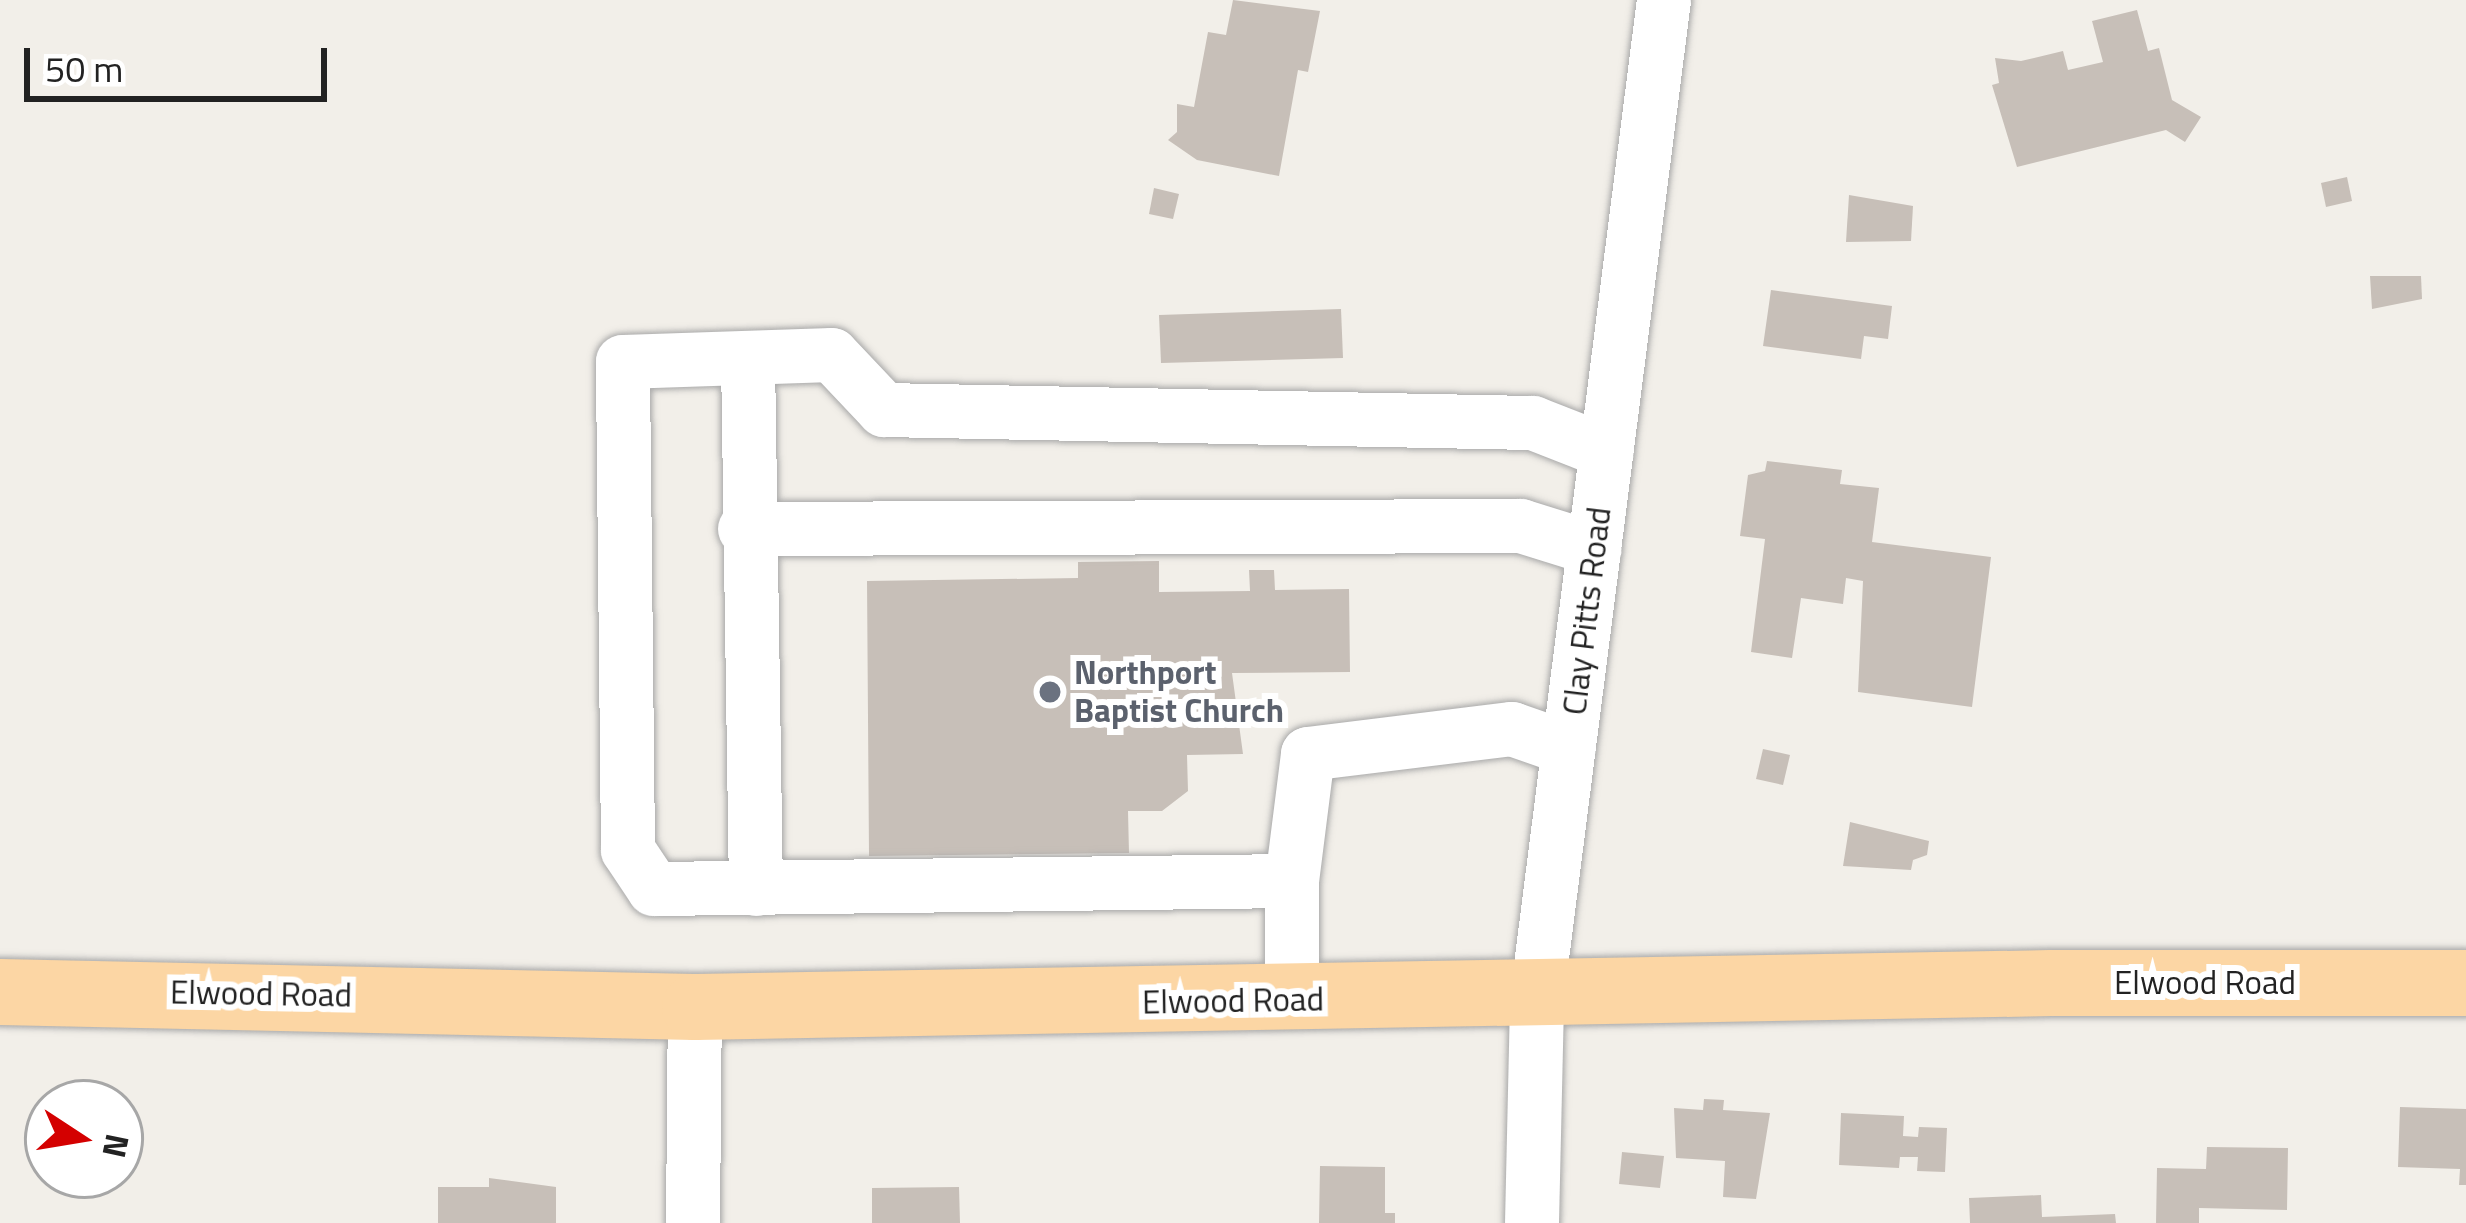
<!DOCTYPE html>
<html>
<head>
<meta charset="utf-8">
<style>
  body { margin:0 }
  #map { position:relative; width:2466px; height:1223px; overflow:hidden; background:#f2efe9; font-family:"Titillium Web",sans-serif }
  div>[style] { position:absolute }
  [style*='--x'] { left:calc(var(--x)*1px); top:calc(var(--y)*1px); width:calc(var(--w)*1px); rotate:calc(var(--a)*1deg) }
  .building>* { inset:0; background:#c7bfb8 }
  .roads { filter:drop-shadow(0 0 3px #a9a9a9) drop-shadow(0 0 3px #a9a9a9) }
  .minor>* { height:54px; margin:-27px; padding:0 27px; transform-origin:27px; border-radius:27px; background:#fff }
  .major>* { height:66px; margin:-33px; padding:0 33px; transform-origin:33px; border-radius:33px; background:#fcd6a4 }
  .dots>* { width:33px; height:33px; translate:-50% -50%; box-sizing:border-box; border:6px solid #fff; border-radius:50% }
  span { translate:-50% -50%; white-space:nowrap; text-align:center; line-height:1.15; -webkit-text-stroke:12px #fff; paint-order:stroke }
  .street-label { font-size:33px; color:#222 }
  .worship-label { font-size:33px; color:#5b616d; font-weight:700 }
  .left { translate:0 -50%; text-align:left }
  .north { position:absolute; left:24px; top:1079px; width:120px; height:120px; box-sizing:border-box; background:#fff; border:3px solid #a7a7a7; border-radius:50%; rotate:102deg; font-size:33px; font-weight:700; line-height:48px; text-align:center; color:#222 }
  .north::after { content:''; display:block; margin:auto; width:42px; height:54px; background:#d40000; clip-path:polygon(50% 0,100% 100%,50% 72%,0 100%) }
  .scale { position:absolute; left:24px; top:48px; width:303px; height:54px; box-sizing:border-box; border:6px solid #222; border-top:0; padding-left:15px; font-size:36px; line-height:42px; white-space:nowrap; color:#222; -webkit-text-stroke:9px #fff; paint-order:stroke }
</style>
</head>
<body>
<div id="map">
  <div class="building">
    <i style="clip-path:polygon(1233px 0,1320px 11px,1308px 72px,1298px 70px,1279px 176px,1197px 160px,1168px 140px,1177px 132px,1177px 104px,1194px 107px,1208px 32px,1226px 35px)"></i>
    <i style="clip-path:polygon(2137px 10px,2148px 51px,2159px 48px,2172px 100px,2201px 117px,2185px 142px,2166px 130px,2017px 167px,1992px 85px,1999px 83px,1995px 58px,2021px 61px,2063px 51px,2068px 70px,2103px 62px,2092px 21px)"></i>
    <i style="clip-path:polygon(2347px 177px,2352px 201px,2326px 207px,2321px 183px)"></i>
    <i style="clip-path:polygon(1154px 188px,1179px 194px,1173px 219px,1149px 214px)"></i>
    <i style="clip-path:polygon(1849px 195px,1913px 206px,1911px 241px,1846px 242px)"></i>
    <i style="clip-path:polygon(2370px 276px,2421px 276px,2422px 299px,2372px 309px)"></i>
    <i style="clip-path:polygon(1771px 290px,1892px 306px,1888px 339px,1864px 336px,1861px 359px,1763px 346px)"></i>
    <i style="clip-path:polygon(1341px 309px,1343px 358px,1161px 363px,1159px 315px)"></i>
    <i style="clip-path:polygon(1767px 461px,1842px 470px,1840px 484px,1879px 488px,1872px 542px,1991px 557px,1972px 707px,1858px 692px,1863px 581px,1846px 578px,1843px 604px,1801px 598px,1792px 658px,1751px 652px,1765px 539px,1740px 536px,1748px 475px,1765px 471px)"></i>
    <i style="clip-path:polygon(1159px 561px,1159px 592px,1250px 591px,1249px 570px,1274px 570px,1275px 590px,1349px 589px,1350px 672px,1232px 673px,1243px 754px,1187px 755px,1188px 791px,1162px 811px,1128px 811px,1129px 853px,869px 856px,867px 581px,1078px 578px,1078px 562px)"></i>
    <i style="clip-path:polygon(1763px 749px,1790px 755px,1783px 785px,1756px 779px)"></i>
    <i style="clip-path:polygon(1850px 822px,1929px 841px,1927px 855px,1913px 860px,1911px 870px,1843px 866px)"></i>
    <i style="clip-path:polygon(1704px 1099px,1724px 1100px,1723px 1110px,1770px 1113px,1756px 1199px,1723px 1197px,1725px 1161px,1676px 1158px,1674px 1108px,1703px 1110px)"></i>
    <i style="clip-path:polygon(2400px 1107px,2466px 1109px,2466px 1185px,2459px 1185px,2460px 1169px,2398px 1167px)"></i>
    <i style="clip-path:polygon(1841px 1113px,1904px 1116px,1903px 1136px,1918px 1137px,1919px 1127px,1947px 1128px,1945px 1172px,1917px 1171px,1918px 1157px,1900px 1157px,1899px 1168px,1839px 1165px)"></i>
    <i style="clip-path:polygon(2207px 1147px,2288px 1148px,2287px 1210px,2199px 1208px,2199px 1223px,2156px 1223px,2157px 1168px,2206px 1169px)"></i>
    <i style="clip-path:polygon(1622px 1152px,1664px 1156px,1660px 1188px,1619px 1184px)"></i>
    <i style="clip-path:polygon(1320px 1166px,1385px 1167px,1385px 1213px,1395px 1213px,1395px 1223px,1319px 1223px)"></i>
    <i style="clip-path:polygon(489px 1178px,556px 1187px,556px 1223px,438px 1223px,438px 1187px,489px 1187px)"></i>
    <i style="clip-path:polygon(959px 1187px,960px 1223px,872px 1223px,872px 1188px)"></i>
    <i style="clip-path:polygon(2041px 1195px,2042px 1217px,2115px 1214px,2116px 1223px,1970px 1223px,1969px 1198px)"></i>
  </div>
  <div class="roads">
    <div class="minor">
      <i style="--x:748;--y:358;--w:531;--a:89.14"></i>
      <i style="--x:745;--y:529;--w:776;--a:-0.22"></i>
      <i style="--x:1521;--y:526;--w:77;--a:17.3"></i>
      <i style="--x:1292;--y:881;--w:638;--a:179.28"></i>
      <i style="--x:654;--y:889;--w:47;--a:-123.7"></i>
      <i style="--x:628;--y:850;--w:488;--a:-90.6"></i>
      <i style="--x:623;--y:362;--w:209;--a:-1.9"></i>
      <i style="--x:832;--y:355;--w:76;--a:46.6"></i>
      <i style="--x:884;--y:410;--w:649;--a:1.15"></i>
      <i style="--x:1533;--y:423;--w:79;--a:21.4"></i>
      <i style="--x:1292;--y:1000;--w:119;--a:-90"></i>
      <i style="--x:1292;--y:881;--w:128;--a:-82.8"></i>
      <i style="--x:1308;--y:754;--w:206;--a:-7"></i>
      <i style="--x:1512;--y:729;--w:60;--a:19.3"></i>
      <i style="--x:693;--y:1223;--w:216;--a:-89.5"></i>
      <i style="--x:1532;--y:1223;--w:226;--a:-88.7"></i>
      <i style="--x:1537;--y:997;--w:1005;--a:-82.74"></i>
    </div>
    <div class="major">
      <i style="--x:0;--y:992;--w:695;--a:1.24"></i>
      <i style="--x:695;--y:1007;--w:1356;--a:-1.01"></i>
      <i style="--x:2051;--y:983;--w:415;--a:0"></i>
    </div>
  </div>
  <div class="dots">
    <i style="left:1050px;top:692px;background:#6b7280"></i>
  </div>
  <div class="street-label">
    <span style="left:1587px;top:611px;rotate:-83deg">Clay Pitts Road</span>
    <span style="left:2205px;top:983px">Elwood Road</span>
    <span style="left:261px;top:994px;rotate:1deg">Elwood Road</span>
    <span style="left:1233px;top:1001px;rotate:-1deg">Elwood Road</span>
  </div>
  <div class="worship-label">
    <span class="left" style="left:1074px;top:692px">Northport<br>Baptist Church</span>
  </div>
  <div class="north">N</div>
  <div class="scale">50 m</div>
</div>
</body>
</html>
